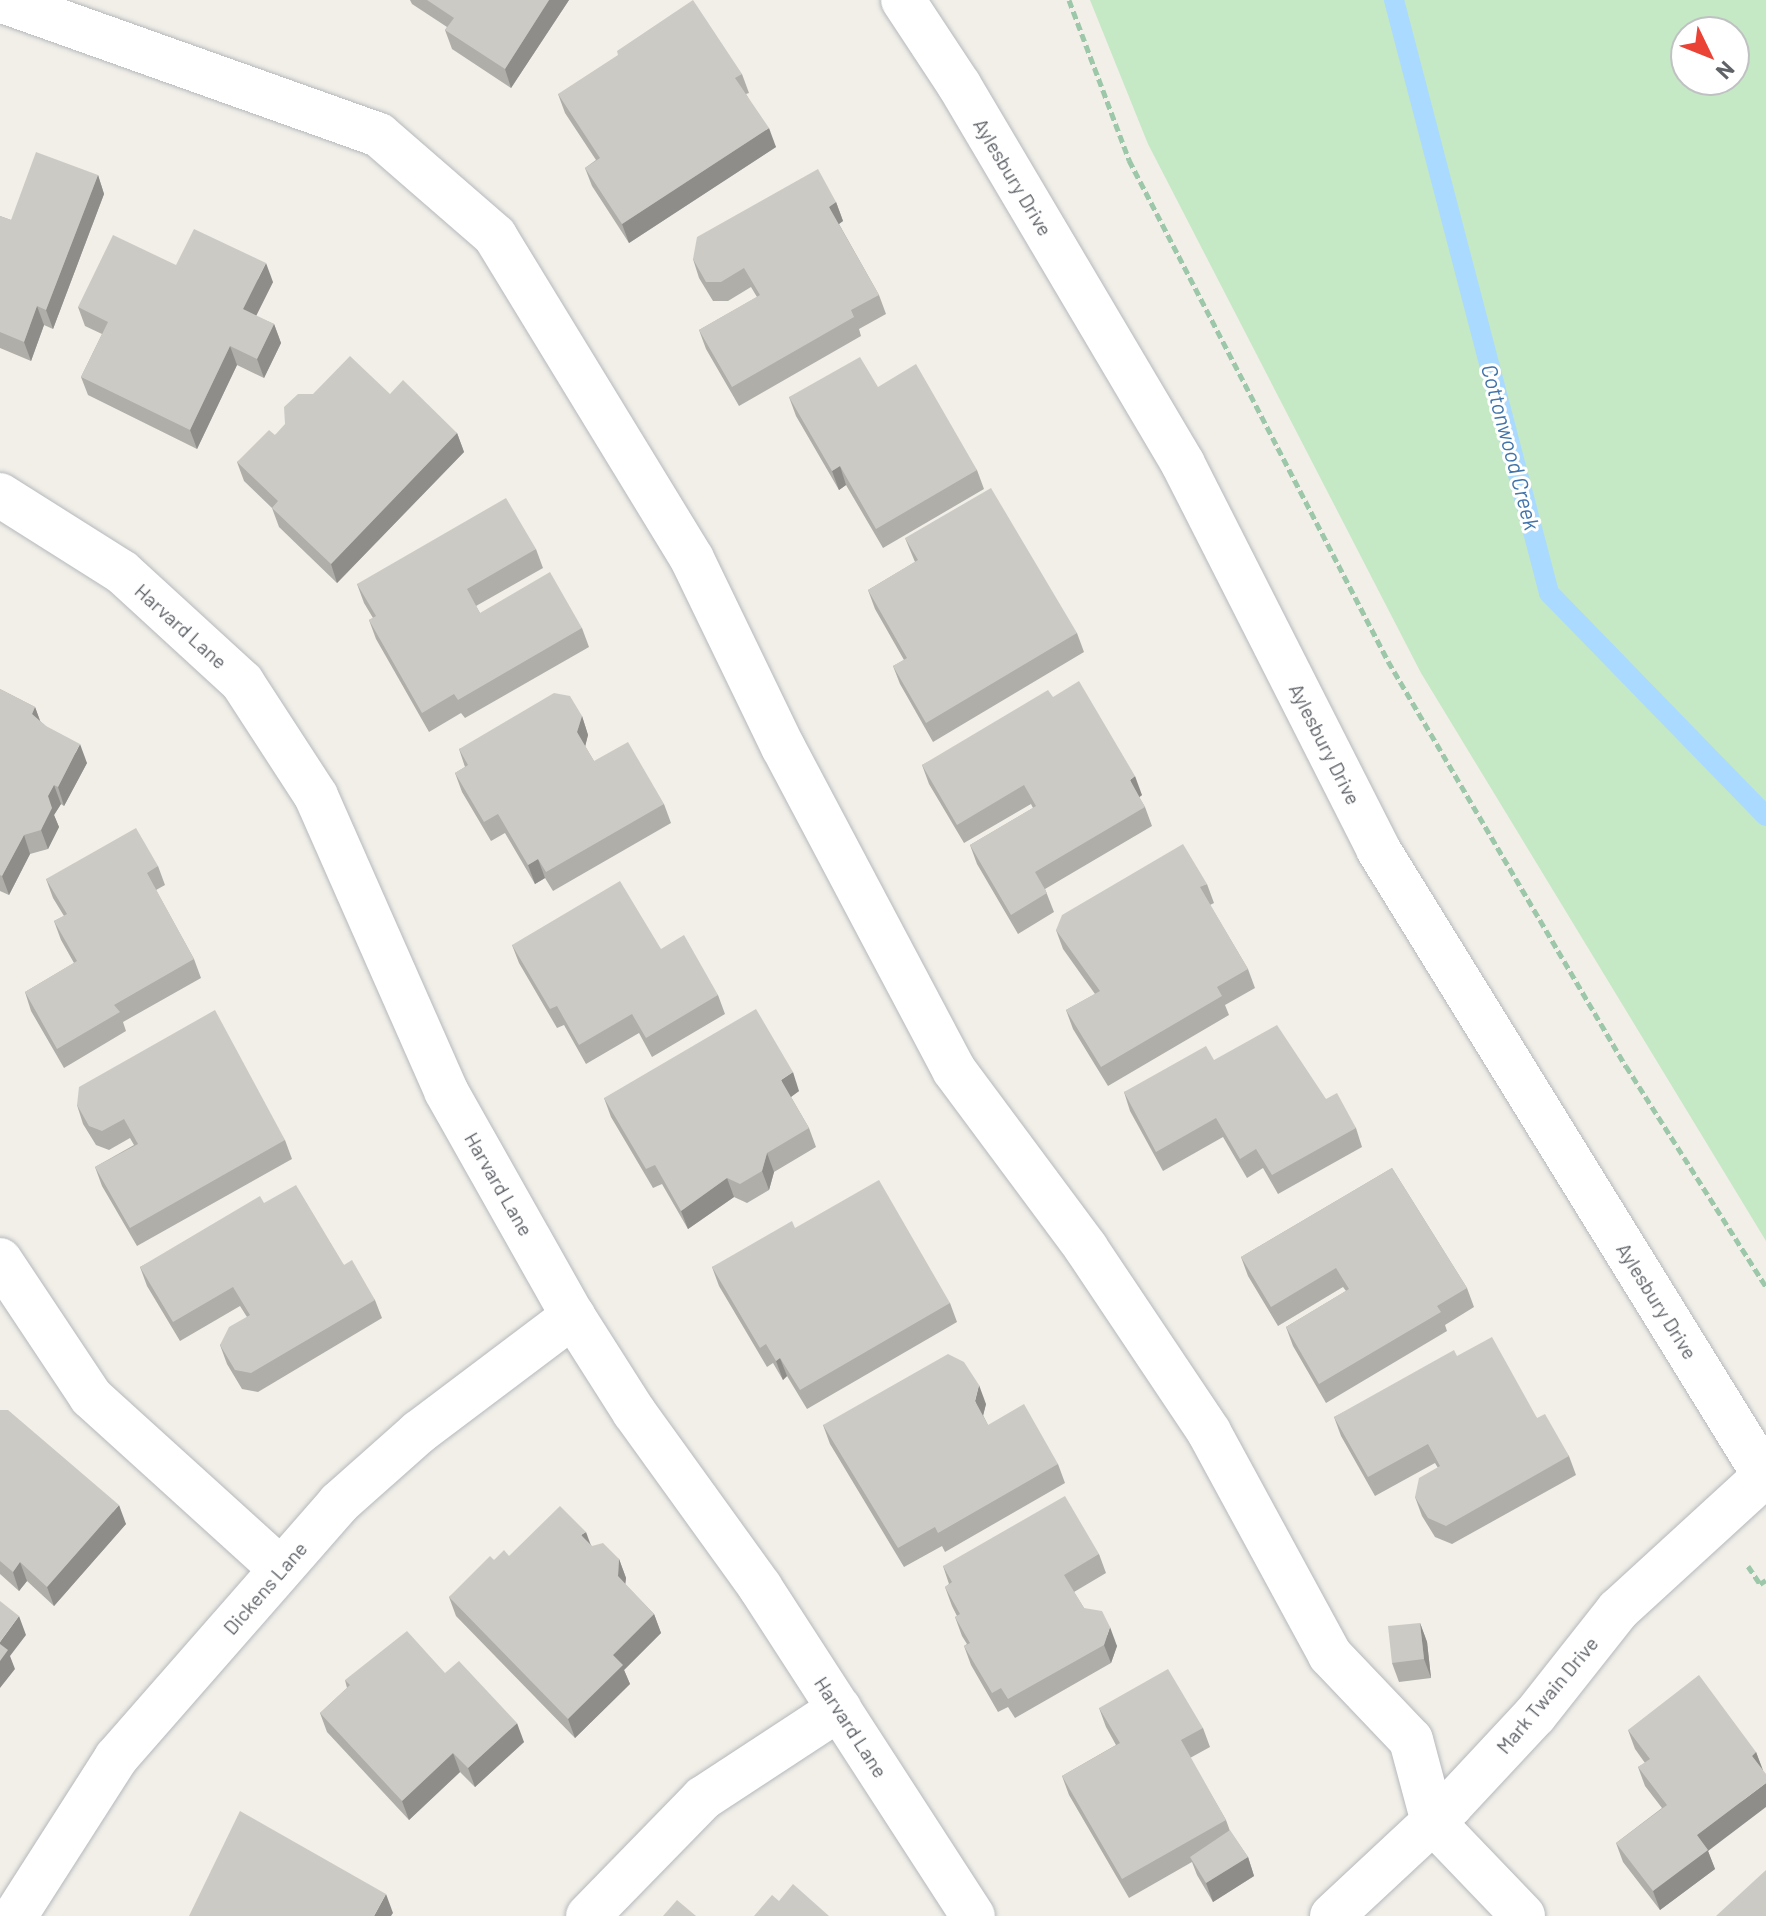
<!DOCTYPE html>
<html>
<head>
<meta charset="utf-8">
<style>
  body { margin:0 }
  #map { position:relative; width:1766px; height:1916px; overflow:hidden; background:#f1efe8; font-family:Barlow,sans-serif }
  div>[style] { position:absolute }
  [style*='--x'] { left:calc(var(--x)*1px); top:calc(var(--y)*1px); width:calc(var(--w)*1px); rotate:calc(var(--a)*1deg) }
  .green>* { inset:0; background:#c5e8c5 }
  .stream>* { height:20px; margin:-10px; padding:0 10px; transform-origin:10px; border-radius:10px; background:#aadaff }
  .path>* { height:5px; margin-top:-2.5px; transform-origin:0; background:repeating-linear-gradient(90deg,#9cc7a9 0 8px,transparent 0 12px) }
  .roads { filter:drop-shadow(0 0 2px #b5b8bc) drop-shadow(0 0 2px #b5b8bc) }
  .minor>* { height:44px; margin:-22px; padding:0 22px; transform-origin:22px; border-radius:22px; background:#fff }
  .wall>* { inset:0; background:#afaea9 }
  .shaded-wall>* { inset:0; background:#8f8d8a }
  .building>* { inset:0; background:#cccac5 }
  span { translate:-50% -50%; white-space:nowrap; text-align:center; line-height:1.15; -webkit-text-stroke:6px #fff; paint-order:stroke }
  .street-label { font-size:20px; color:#5f6368 }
  .water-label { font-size:22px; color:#4174aa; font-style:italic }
  .north { position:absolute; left:1670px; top:16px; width:80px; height:80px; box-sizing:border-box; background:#fff; border:2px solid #bfc1c3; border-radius:50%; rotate:133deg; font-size:22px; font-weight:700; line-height:32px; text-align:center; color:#5f6368 }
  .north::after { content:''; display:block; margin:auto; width:28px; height:36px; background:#ea4335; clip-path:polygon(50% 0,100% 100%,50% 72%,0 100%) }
</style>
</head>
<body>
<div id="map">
  <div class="green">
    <i style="clip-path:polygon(evenodd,1090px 0,1766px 0,1766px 1241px,1421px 673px,1148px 144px,1090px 0,1686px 32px,1734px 32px,1734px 80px,1686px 80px,1686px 32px)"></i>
  </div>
  <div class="stream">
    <i style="--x:1394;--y:0;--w:613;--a:75.35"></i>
    <i style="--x:1549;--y:593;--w:311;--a:45.8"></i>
  </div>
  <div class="path">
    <i style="--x:1069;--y:0;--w:171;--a:69.4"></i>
    <i style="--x:1129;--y:160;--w:564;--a:62.66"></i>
    <i style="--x:1388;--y:661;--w:470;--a:59.6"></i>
    <i style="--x:1626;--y:1066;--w:262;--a:57.6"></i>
    <i style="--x:1748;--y:1566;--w:22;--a:56"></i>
    <i style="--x:1760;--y:1584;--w:7;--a:-34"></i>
  </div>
  <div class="roads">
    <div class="minor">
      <i style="--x:0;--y:0;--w:402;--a:19.6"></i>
      <i style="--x:379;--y:135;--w:154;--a:41"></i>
      <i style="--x:495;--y:236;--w:378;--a:58.6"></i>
      <i style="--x:692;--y:559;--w:209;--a:64.2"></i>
      <i style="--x:783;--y:747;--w:365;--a:62.1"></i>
      <i style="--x:954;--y:1070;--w:222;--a:53.4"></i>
      <i style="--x:1086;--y:1248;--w:221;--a:56.2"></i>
      <i style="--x:1209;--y:1432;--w:254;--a:61.5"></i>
      <i style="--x:1330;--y:1655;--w:117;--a:46.4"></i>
      <i style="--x:1411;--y:1740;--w:85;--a:75"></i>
      <i style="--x:1433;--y:1822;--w:130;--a:46.2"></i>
      <i style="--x:903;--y:0;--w:102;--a:56.6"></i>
      <i style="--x:959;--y:85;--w:440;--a:59.4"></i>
      <i style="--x:1183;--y:464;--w:432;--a:63.1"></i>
      <i style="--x:1378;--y:849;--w:739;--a:58.33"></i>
      <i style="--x:0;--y:495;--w:144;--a:32.3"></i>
      <i style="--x:122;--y:572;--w:163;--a:42.5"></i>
      <i style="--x:242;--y:682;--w:136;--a:57"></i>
      <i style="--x:316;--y:796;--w:322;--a:66.2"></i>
      <i style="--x:446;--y:1091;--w:258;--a:60.6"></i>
      <i style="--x:573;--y:1316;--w:114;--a:57.6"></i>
      <i style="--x:634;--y:1412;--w:216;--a:54.2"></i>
      <i style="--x:760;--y:1587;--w:392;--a:57.1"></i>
      <i style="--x:0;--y:1260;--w:164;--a:56.4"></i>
      <i style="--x:91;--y:1397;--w:256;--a:42.2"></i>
      <i style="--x:15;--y:1916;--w:188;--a:-57.4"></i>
      <i style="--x:116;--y:1758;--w:339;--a:-48.8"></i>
      <i style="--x:339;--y:1503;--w:107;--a:-41.6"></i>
      <i style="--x:419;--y:1432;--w:193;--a:-37"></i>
      <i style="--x:588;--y:1916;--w:165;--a:-45.7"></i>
      <i style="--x:703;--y:1798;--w:163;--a:-33.2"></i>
      <i style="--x:1332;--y:1916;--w:163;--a:-43"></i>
      <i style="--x:1451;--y:1805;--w:123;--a:-47"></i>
      <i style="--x:1535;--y:1715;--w:134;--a:-51.7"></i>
      <i style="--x:1618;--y:1610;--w:198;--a:-42.5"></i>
    </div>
  </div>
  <div class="wall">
    <i style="clip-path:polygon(410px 0,569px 0,511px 88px,452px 49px,445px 30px,447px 27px,412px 4px)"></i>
    <i style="clip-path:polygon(742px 74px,749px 93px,746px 94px,776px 147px,629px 243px,592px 186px,585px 168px,596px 160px,565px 113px,558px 94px)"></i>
    <i style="clip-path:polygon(98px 175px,104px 194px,53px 329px,44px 325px,31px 361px,0 348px,0 216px,11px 220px)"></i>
    <i style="clip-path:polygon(836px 202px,843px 221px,839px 224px,879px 295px,886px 314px,859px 329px,861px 336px,739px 406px,706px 349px,699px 330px,757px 297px,751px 287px,728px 301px,713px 301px,699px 278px,693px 259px)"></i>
    <i style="clip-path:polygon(176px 265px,273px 282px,256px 316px,274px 324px,281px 343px,264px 378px,237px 365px,197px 449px,88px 395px,81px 377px,102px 334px,85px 326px,78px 307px)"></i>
    <i style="clip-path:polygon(878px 387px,977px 470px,984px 489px,883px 548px,846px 485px,839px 490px,796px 416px,789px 397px)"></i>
    <i style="clip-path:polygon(390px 394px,457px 433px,464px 452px,337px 583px,279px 527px,272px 508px,244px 481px,237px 462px,275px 435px)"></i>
    <i style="clip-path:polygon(905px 538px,1077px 633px,1084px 652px,933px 742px,900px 684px,893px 666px,904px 660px,875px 609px,868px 590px,915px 562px)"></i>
    <i style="clip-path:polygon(536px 549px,543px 568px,476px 606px,480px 613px,582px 628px,589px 647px,465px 718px,461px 713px,429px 732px,376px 639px,369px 620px,373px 618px,364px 603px,357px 584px)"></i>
    <i style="clip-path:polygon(0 689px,35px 707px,40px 721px,87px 763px,64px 806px,61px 804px,54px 815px,59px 827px,48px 849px,30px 854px,9px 895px,0 891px)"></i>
    <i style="clip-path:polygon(1053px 697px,1142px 795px,1139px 797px,1145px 807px,1152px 826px,1045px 889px,1054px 912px,1018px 934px,977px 864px,970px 845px,1033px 808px,1031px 804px,964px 843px,929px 784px,922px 765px)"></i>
    <i style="clip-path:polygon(582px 716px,588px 735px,585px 746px,594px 761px,664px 804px,671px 823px,553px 891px,545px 878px,535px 884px,505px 833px,491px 841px,462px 792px,455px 773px,465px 767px,459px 749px)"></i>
    <i style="clip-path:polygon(158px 866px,165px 885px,156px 890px,194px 959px,201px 978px,123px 1022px,126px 1031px,64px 1068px,31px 1011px,25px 992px,74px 963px,61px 940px,54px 921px,64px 916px,53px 898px,46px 879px)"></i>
    <i style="clip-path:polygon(1207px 884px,1214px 903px,1210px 905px,1248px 969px,1255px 988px,1225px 1005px,1229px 1015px,1108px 1086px,1073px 1029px,1066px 1010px,1095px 994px,1063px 949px,1056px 930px)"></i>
    <i style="clip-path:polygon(512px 945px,661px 949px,718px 995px,725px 1014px,652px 1057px,639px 1033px,586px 1064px,564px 1025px,557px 1028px,519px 963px)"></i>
    <i style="clip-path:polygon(1214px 1060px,1326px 1099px,1356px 1128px,1362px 1147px,1278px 1194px,1263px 1168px,1247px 1178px,1223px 1137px,1163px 1171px,1130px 1111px,1124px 1092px)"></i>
    <i style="clip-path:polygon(799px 1091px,791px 1097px,809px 1128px,816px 1147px,774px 1172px,769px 1190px,747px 1203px,734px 1197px,688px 1229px,662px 1184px,653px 1188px,611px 1117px,604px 1098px)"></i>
    <i style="clip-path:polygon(77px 1105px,285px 1140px,292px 1159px,137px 1246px,102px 1186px,95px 1167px,134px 1145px,130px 1138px,109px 1150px,96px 1145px,83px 1124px)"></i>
    <i style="clip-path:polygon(1392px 1168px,1467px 1288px,1474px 1307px,1445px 1325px,1447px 1331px,1326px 1403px,1293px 1346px,1286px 1327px,1346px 1291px,1343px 1287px,1278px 1326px,1248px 1276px,1241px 1257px)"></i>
    <i style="clip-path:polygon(264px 1203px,344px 1265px,375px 1300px,382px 1318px,258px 1392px,242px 1389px,227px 1364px,220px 1345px,247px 1317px,240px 1306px,180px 1341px,147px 1286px,140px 1267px)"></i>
    <i style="clip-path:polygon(795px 1228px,950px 1303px,957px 1322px,807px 1409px,787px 1376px,783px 1380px,773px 1363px,767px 1367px,719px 1286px,712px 1267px)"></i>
    <i style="clip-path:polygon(1457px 1356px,1537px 1418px,1569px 1456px,1576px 1475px,1452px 1544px,1435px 1537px,1422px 1516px,1415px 1497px,1438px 1468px,1435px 1463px,1375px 1496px,1341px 1436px,1334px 1417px)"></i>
    <i style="clip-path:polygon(986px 1404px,983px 1415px,988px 1425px,1058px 1464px,1065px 1483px,945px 1552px,942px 1546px,904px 1567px,830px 1444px,823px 1425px)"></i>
    <i style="clip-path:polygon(0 1410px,126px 1524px,54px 1606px,27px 1581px,19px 1591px,0 1574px)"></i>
    <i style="clip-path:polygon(590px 1545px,619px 1559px,626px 1578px,625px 1584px,654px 1614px,661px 1633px,624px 1670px,630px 1684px,575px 1738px,456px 1616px,449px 1597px,494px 1560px,509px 1556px)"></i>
    <i style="clip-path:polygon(1099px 1554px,1106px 1573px,1074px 1592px,1084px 1608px,1117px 1646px,1111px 1663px,1015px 1718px,1008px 1707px,998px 1712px,971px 1665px,964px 1646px,967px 1644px,962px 1636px,955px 1617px,957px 1616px,952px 1606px,945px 1587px,949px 1584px,943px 1566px)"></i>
    <i style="clip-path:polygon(1420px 1623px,1427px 1642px,1431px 1678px,1399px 1682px,1392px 1663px)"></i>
    <i style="clip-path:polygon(445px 1673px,524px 1742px,475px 1787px,460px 1772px,409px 1820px,327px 1732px,320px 1713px,347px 1688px,345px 1680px)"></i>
    <i style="clip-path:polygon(1099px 1708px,1203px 1728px,1210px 1747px,1190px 1758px,1226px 1820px,1230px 1831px,1248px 1857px,1254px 1876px,1213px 1902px,1197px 1875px,1192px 1862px,1129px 1898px,1069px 1795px,1062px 1776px,1116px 1745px,1106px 1727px)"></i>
    <i style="clip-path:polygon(1628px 1730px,1756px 1752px,1763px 1770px,1708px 1851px,1715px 1869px,1660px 1910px,1623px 1862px,1616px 1843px,1662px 1808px,1645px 1786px,1638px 1767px,1645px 1763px,1635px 1749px)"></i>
  </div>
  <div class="shaded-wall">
    <i style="clip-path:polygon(549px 0,569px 0,511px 88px,505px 69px)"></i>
    <i style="clip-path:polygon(769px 128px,776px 147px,629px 243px,622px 224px)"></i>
    <i style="clip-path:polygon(98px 175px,104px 194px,53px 329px,46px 310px)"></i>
    <i style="clip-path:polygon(836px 202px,843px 221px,836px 226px,829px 207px)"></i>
    <i style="clip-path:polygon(266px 263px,273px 282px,250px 328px,243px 309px)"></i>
    <i style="clip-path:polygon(37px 306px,44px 325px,31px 361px,24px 342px)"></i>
    <i style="clip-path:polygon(274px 324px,281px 343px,264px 378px,257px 359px)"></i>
    <i style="clip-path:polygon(230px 346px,237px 365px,197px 449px,190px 430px)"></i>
    <i style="clip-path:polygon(457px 433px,464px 452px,337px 583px,331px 564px)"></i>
    <i style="clip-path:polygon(840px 466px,846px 485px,839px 490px,832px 471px)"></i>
    <i style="clip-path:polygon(35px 707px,42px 726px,32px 714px)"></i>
    <i style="clip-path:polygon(582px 716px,588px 735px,584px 751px,577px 732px)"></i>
    <i style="clip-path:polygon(80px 744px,87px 763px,64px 806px,58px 787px)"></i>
    <i style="clip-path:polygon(1135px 776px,1142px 795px,1137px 799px,1130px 780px)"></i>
    <i style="clip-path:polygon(54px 785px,61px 804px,54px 815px,59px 827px,48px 849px,41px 830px,48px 796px)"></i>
    <i style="clip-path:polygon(24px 835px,30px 854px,9px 895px,2px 876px)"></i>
    <i style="clip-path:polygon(538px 859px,545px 878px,535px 884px,528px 865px)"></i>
    <i style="clip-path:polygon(793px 1072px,799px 1091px,788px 1099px,781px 1080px)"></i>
    <i style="clip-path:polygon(767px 1153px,774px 1172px,769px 1190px,762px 1171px)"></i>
    <i style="clip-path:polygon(727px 1178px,734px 1197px,688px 1229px,681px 1211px)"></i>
    <i style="clip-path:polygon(780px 1358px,787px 1376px,783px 1380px,776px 1361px)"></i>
    <i style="clip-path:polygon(979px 1385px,986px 1404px,982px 1420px,975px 1401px)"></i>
    <i style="clip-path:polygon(119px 1505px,126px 1524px,54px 1606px,47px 1587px)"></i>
    <i style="clip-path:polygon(586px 1532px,593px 1551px,581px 1535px)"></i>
    <i style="clip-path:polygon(619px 1559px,626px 1578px,624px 1595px,618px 1576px)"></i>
    <i style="clip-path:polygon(20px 1562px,27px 1581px,19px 1591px,13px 1572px)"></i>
    <i style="clip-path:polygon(654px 1614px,661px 1633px,624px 1670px,630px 1684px,575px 1738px,568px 1719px,613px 1655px)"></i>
    <i style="clip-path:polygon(19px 1616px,26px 1635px,10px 1656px,15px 1669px,0 1688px,0 1642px)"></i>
    <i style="clip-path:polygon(1420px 1623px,1427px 1642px,1431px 1678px,1424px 1659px)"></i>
    <i style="clip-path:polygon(1110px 1627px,1117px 1646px,1111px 1663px,1104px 1645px)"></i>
    <i style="clip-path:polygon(517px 1723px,524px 1742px,475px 1787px,468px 1768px)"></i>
    <i style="clip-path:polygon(1756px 1752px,1763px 1771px,1752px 1756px)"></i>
    <i style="clip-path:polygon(453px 1753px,460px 1772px,409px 1820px,402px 1801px)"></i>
    <i style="clip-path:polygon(1766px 1783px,1766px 1807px,1708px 1851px,1715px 1869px,1660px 1910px,1653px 1891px,1697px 1835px)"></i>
    <i style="clip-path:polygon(1248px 1857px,1254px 1876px,1213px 1902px,1206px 1883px)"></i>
    <i style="clip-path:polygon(386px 1894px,393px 1913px,391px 1916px,374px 1916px)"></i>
  </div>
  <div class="building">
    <i style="clip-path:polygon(427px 0,549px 0,505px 69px,445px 30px,454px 18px)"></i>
    <i style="clip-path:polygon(693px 0,742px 74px,735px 78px,769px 128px,622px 224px,585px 168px,600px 158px,558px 94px,618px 55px,617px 51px)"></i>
    <i style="clip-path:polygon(36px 152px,98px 175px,46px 310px,37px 306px,24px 342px,0 332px,0 216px,11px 220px)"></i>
    <i style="clip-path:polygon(818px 169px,836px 202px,829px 207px,879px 295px,851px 310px,854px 317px,732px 387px,699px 330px,760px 295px,744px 268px,721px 282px,706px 282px,693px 259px,697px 237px)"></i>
    <i style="clip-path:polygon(194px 229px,266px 263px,243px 309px,274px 324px,257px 359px,230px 346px,190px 430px,81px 377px,108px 322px,78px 307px,113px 235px,176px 265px)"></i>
    <i style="clip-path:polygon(350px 356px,390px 394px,403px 380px,457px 433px,331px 564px,272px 508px,278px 501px,237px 462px,269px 430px,275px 435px,285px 424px,284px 407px,298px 394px,313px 394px)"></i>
    <i style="clip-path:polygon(860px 357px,878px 387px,916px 364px,977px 470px,876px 529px,840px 466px,832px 471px,789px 397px)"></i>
    <i style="clip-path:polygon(991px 488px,1077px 633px,926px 723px,893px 666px,907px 658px,868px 590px,918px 560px,905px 538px)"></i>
    <i style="clip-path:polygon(506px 498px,536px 549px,467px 589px,480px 613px,550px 572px,582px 628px,458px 700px,454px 694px,422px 713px,369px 620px,376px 616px,357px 584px)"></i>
    <i style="clip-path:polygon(1079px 681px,1135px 776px,1130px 780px,1145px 807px,1035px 872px,1047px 893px,1011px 915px,970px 845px,1036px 806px,1024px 785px,957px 825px,922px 765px,1048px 690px,1053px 697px)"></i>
    <i style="clip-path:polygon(0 689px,35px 707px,32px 714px,46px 726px,80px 744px,58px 787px,54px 785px,48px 796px,52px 808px,41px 830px,24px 835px,2px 876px,0 875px)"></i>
    <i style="clip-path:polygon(554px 693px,570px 696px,582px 716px,577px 732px,594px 761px,628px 742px,664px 804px,546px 872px,538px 859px,528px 865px,498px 814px,484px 822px,455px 773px,468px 765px,459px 749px)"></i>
    <i style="clip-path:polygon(136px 828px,158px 866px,147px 873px,194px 959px,114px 1005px,120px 1012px,57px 1049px,25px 992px,77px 961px,54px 921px,67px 914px,46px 879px)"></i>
    <i style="clip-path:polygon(1183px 844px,1207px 884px,1200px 887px,1248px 969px,1217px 987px,1222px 996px,1101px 1067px,1066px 1010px,1100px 991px,1056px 930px,1062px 915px)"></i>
    <i style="clip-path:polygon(620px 881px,661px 949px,684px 935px,718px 995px,646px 1038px,632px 1014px,579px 1045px,557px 1006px,550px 1009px,512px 945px)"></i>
    <i style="clip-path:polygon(756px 1009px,793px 1072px,781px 1080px,809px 1128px,767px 1153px,762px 1171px,740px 1184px,727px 1178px,681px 1211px,655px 1165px,646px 1169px,604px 1098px)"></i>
    <i style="clip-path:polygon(215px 1010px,285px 1140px,130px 1228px,95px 1167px,138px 1144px,124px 1119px,102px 1131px,89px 1126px,77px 1105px,79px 1087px)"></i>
    <i style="clip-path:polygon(1277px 1025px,1326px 1099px,1337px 1093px,1356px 1128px,1272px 1175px,1256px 1149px,1240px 1159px,1216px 1118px,1156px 1152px,1124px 1092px,1206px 1046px,1214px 1060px)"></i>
    <i style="clip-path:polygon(1392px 1168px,1467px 1288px,1437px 1306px,1441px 1312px,1319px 1384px,1286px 1327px,1349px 1289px,1336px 1268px,1271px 1307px,1241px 1257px)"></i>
    <i style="clip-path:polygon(879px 1180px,950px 1303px,800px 1390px,780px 1358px,776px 1361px,766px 1344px,760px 1348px,712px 1267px,792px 1221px,795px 1228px)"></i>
    <i style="clip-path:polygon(296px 1185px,344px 1265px,352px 1260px,375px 1300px,251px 1373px,235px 1370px,220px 1345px,229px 1327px,250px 1315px,233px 1287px,173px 1322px,140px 1267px,260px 1196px,264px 1203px)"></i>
    <i style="clip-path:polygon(1492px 1337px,1537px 1418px,1545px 1414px,1569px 1456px,1446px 1526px,1428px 1518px,1415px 1497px,1419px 1478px,1440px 1466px,1428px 1444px,1368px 1477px,1334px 1417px,1454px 1350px,1457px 1356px)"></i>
    <i style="clip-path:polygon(948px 1354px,964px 1362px,979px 1385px,975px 1401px,988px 1425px,1024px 1404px,1058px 1464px,938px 1533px,935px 1527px,898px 1548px,823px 1425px)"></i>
    <i style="clip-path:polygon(0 1410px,8px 1410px,119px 1505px,47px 1587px,20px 1562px,13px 1572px,0 1561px)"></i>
    <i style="clip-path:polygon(1065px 1496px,1099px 1554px,1064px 1575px,1084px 1608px,1102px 1611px,1110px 1627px,1104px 1645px,1008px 1699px,1001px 1688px,992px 1693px,964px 1646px,970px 1643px,955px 1617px,960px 1614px,945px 1587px,952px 1582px,943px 1566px)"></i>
    <i style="clip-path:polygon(560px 1506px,586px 1532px,581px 1535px,592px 1546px,603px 1543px,619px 1559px,618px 1576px,654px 1614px,613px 1655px,623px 1665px,568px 1719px,449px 1597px,490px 1556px,494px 1560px,504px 1550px,509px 1556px)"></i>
    <i style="clip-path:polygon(0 1601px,19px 1616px,0 1642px)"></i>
    <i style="clip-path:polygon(1420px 1623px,1424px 1659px,1392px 1663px,1388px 1626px)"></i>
    <i style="clip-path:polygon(407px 1631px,445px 1673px,459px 1661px,517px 1723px,468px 1768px,453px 1753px,402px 1801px,320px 1713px,350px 1685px,345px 1680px)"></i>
    <i style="clip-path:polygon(0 1644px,8px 1650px,0 1661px)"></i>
    <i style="clip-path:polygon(1168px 1669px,1203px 1728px,1181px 1740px,1226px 1820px,1122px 1879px,1062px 1776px,1120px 1743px,1099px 1708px)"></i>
    <i style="clip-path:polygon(1699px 1675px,1756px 1752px,1752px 1756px,1766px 1774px,1766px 1783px,1697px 1835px,1708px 1850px,1653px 1891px,1616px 1843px,1667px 1805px,1638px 1767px,1650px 1759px,1628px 1730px)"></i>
    <i style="clip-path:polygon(240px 1811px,386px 1894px,374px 1916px,189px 1916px)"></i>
    <i style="clip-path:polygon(1230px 1830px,1248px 1857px,1206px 1883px,1190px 1857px)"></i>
    <i style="clip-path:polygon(1766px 1870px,1766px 1916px,1716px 1916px)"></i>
    <i style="clip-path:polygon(793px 1884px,829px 1916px,754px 1916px,772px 1895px,779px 1901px)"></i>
    <i style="clip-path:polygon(677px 1900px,696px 1916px,663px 1916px)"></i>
  </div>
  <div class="street-label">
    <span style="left:1013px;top:177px;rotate:59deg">Aylesbury Drive</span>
    <span style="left:181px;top:626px;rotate:42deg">Harvard Lane</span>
    <span style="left:1325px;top:744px;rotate:63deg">Aylesbury Drive</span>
    <span style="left:499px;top:1184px;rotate:60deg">Harvard Lane</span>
    <span style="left:1657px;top:1301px;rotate:58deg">Aylesbury Drive</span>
    <span style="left:265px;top:1588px;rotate:-49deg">Dickens Lane</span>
    <span style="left:1547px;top:1695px;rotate:-50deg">Mark Twain Drive</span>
    <span style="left:851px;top:1727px;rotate:57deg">Harvard Lane</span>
  </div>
  <div class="water-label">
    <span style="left:1511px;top:447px;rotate:75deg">Cottonwood Creek</span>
  </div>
  <div class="north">N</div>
</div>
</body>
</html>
